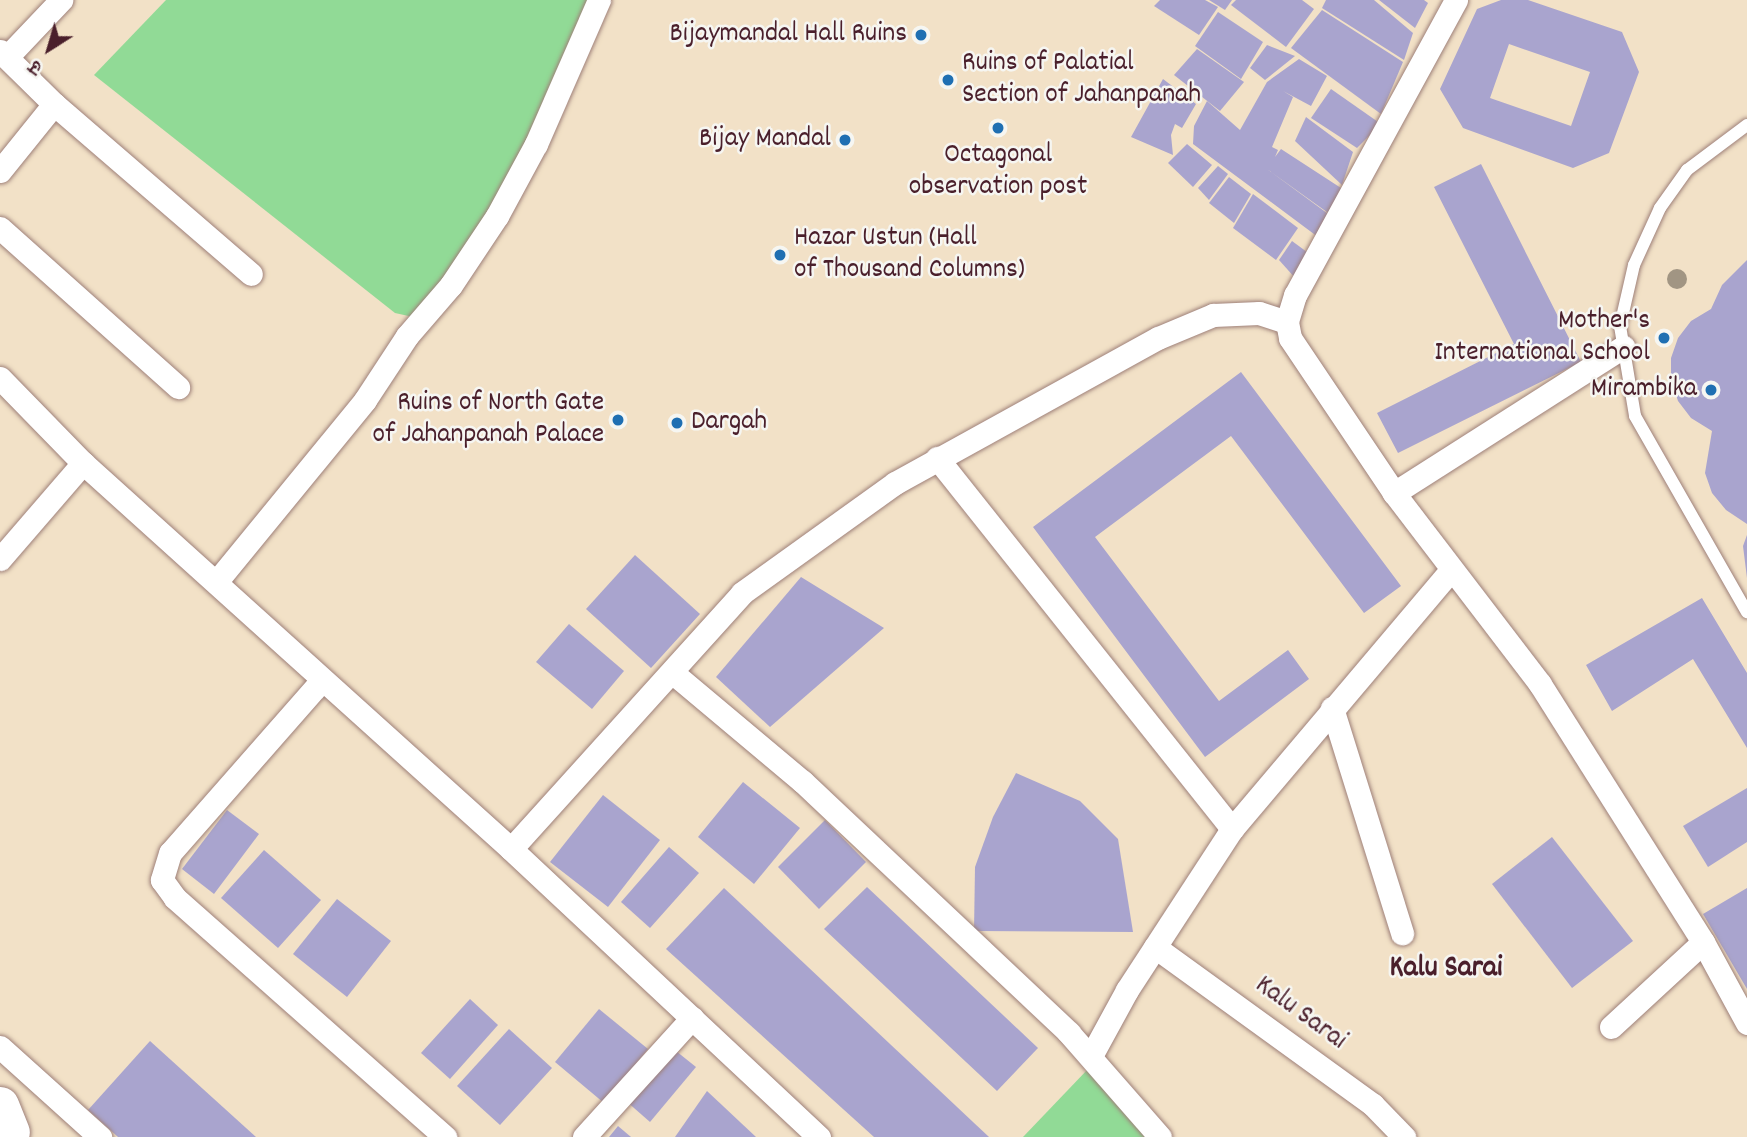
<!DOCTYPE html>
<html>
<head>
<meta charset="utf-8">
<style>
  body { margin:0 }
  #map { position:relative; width:1747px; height:1137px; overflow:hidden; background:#f2e1c7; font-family:Dekko,"Playpen Sans Deva",sans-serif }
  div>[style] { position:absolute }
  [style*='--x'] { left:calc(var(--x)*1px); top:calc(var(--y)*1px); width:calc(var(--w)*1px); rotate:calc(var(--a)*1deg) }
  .green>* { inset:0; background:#91da96 }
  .building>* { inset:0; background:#a9a4ce }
  .roads { filter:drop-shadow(0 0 2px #9e8079) drop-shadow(0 0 2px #9e8079) }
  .service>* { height:12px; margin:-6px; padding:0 6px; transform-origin:6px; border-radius:6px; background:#fff }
  .minor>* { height:23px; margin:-11.5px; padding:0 11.5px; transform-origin:11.5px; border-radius:11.5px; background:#fff }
  .primary>* { height:37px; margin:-18.5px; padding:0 18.5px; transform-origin:18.5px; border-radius:18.5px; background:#fff }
  .trees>* { width:20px; height:20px; margin:-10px; border-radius:50%; background:#a19583 }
  .dots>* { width:19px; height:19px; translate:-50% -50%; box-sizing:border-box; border:4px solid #f6f6f2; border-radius:50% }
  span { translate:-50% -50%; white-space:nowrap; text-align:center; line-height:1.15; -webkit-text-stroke:5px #f6f6f2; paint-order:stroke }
  .poi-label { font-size:28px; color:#4a1f2b }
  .right { translate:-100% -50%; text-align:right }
  .left { translate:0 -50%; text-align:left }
  .street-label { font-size:28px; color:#4a1f2b }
  .neighbourhood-label { font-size:30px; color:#4a1f2b; font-weight:700 }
  .north { position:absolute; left:14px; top:14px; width:70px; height:70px; -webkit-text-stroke:5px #f6f6f2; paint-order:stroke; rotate:217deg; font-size:19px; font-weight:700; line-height:28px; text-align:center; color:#4a1f2b }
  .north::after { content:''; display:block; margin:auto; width:24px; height:32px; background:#4a1f2b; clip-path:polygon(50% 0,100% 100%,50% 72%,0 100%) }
</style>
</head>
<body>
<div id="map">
  <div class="green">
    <i style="clip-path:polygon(166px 0,599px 0,536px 144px,422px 319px,395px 313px,94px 75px)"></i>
    <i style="clip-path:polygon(1088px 1069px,1145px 1137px,1023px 1137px)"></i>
  </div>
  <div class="building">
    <i style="clip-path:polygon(1160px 0,1205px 0,1218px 7px,1199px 35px,1154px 6px)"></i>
    <i style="clip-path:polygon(1209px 0,1232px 0,1225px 10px)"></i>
    <i style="clip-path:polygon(1236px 0,1302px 0,1314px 9px,1286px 47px,1231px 5px)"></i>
    <i style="clip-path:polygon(1326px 0,1374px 0,1413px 33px,1404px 60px,1322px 8px)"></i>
    <i style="clip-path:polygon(1379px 0,1424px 0,1428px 3px,1415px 28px)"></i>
    <i style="clip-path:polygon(evenodd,1501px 0,1528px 0,1622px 32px,1639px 72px,1609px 153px,1573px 168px,1463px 128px,1440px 89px,1477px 9px,1501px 0,1509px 44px,1590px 72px,1571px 126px,1490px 98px,1509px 44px)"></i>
    <i style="clip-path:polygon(1322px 10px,1403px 62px,1381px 114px,1291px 48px)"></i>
    <i style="clip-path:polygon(1218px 12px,1263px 42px,1241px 79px,1195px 46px)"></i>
    <i style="clip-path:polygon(1267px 45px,1295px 56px,1265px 80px,1250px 68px)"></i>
    <i style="clip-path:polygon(1197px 49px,1244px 82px,1220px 111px,1174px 75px)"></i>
    <i style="clip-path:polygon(1299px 59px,1327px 76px,1311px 106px,1283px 91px,1293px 97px,1272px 147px,1278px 150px,1275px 157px,1281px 149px,1341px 188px,1331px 215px,1267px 169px,1331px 216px,1322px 240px,1193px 144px,1194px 126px,1207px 101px,1240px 130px,1267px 82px)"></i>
    <i style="clip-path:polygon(1163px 79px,1196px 104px,1182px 128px,1175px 124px,1171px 135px,1173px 155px,1131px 137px)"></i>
    <i style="clip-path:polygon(1331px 89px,1381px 124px,1357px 148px,1311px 118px)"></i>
    <i style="clip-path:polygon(1306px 117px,1353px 152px,1342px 185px,1295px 141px)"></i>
    <i style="clip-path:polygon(1187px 144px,1212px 165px,1193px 187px,1168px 163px)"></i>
    <i style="clip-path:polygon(1481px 164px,1581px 362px,1398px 453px,1377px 413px,1514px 344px,1434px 187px)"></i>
    <i style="clip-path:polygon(1218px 166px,1228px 174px,1209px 200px,1198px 188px)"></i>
    <i style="clip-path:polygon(1229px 177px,1251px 194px,1234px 223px,1209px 203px)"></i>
    <i style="clip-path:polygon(1253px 194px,1298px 228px,1276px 260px,1233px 228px)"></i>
    <i style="clip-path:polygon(1292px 241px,1311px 255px,1296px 279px,1279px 260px)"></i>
    <i style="clip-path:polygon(1747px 260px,1747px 524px,1726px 510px,1712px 493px,1705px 473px,1712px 431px,1691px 418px,1678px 401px,1671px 380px,1671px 358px,1678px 338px,1691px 321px,1711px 309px,1722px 285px)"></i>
    <i style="clip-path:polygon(1241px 372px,1401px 586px,1364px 613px,1231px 436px,1095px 537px,1219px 701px,1288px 650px,1309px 679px,1205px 757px,1033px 527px)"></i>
    <i style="clip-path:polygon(1747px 535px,1747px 578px,1743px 546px)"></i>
    <i style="clip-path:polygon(635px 555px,700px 614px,651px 668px,586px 609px)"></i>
    <i style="clip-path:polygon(801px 577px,884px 628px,770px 727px,716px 677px)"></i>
    <i style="clip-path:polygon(1702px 598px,1747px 673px,1747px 748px,1693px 659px,1612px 711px,1586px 665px)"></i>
    <i style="clip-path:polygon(569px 624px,624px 671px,592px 709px,536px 662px)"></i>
    <i style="clip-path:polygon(1016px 773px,1080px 801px,1118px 839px,1133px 932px,974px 931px,975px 867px,993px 817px)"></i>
    <i style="clip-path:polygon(743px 782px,800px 828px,754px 884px,698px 837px)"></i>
    <i style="clip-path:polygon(1747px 788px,1747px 842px,1708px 867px,1683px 826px)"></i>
    <i style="clip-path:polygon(603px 795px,660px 840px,608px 907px,550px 862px)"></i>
    <i style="clip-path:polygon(227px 810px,259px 834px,214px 894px,182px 869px)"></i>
    <i style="clip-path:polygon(825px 820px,866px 862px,819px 909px,778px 867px)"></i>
    <i style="clip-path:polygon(1552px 837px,1633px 941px,1572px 988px,1492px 884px)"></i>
    <i style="clip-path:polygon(669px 847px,699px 873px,650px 928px,621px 902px)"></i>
    <i style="clip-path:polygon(264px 850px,321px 900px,278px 948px,221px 898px)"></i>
    <i style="clip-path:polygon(867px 887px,1038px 1048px,997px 1091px,824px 929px)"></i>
    <i style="clip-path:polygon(724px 888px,989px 1137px,874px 1137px,666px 949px)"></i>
    <i style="clip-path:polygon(1747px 888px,1747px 989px,1703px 914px)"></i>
    <i style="clip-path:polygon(337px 899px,391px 941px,347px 997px,293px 954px)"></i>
    <i style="clip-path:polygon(470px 999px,498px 1025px,450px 1079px,421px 1053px)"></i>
    <i style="clip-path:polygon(599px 1009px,648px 1049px,604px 1103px,555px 1062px)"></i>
    <i style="clip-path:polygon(509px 1029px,552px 1068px,500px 1125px,457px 1086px)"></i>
    <i style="clip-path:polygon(150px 1041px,256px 1137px,118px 1137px,88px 1110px)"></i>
    <i style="clip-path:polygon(671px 1047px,696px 1067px,650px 1122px,626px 1101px)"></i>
    <i style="clip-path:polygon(707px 1091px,756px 1137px,675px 1137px)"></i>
    <i style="clip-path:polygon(618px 1126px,631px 1137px,609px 1137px)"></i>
  </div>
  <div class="roads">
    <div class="service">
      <i style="--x:1747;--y:125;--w:75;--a:143.1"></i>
      <i style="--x:1687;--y:170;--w:47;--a:125.4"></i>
      <i style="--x:1660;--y:208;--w:63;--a:114.5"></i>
      <i style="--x:1634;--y:265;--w:63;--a:102.9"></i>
      <i style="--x:1620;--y:326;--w:91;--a:80.5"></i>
      <i style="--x:1635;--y:416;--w:226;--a:60.3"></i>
    </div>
    <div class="minor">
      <i style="--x:1456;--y:0;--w:336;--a:118.6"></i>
      <i style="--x:1295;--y:295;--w:28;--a:107"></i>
      <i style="--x:1287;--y:322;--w:16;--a:79"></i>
      <i style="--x:1290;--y:338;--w:187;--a:56.1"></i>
      <i style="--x:1394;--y:493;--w:240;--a:52.6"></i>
      <i style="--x:1540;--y:684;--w:305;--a:57.7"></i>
      <i style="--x:1703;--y:942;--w:92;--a:61.5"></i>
      <i style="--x:0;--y:51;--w:76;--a:44.5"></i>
      <i style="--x:54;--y:104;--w:260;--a:40.8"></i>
      <i style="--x:7;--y:57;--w:79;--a:-46.5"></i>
      <i style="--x:0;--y:171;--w:86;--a:-51.1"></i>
      <i style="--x:0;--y:228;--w:239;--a:41.8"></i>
      <i style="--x:0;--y:378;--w:119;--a:45.7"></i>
      <i style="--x:83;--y:463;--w:576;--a:42.05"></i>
      <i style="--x:511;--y:849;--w:422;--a:43.1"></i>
      <i style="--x:937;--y:458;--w:474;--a:51.5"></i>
      <i style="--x:1394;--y:493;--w:272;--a:-32.5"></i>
      <i style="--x:0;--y:559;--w:127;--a:-49.2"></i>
      <i style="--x:217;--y:581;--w:234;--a:-50.7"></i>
      <i style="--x:365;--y:400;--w:77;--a:-56.7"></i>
      <i style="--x:407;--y:336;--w:67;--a:-49.2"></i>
      <i style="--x:451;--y:285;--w:83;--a:-56.3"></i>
      <i style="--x:497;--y:216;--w:82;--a:-61.6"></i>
      <i style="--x:536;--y:144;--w:157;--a:-66.4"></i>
      <i style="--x:673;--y:673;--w:170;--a:40"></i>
      <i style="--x:803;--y:782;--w:366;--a:43.3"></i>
      <i style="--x:1069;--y:1033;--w:138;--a:48.8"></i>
      <i style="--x:322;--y:680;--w:230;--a:131.3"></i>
      <i style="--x:170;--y:853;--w:28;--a:107"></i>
      <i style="--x:162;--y:880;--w:22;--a:54"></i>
      <i style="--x:175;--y:898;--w:361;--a:41.5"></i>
      <i style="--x:1332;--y:708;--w:236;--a:72.7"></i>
      <i style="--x:511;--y:849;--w:345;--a:-47.9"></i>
      <i style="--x:742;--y:593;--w:188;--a:-35.7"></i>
      <i style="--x:895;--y:483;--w:300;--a:-28.9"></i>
      <i style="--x:1158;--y:338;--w:60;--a:-22.7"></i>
      <i style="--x:1213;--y:315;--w:46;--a:-2.5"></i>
      <i style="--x:1259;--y:313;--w:29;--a:18"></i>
      <i style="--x:1155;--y:947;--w:269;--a:35.9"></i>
      <i style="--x:1373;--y:1105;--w:45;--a:45.9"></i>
      <i style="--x:1611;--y:1027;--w:125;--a:-42.7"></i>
      <i style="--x:0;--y:1047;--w:135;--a:42"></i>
      <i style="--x:1091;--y:1056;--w:75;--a:-61.4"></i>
      <i style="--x:1127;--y:990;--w:192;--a:-56.9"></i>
      <i style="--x:1232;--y:829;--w:338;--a:-49.8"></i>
      <i style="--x:584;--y:1137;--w:161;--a:-47.8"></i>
    </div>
    <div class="primary">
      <i style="--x:0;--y:1105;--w:29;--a:68"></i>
    </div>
  </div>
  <div class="trees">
    <i style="left:1677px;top:279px"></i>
  </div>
  <div class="dots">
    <i style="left:921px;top:35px;background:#1f6fb2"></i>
    <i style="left:948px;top:80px;background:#1f6fb2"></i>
    <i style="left:998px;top:128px;background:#1f6fb2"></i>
    <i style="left:845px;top:140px;background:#1f6fb2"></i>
    <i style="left:780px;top:255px;background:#1f6fb2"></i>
    <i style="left:1664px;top:338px;background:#1f6fb2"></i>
    <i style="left:1711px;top:390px;background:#1f6fb2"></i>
    <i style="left:618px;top:420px;background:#1f6fb2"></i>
    <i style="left:677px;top:423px;background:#1f6fb2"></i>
  </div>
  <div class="poi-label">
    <span class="right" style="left:907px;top:35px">Bijaymandal Hall Ruins</span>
    <span class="left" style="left:962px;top:80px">Ruins of Palatial<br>Section of Jahanpanah</span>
    <span class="right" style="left:831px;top:140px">Bijay Mandal</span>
    <span style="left:998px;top:172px">Octagonal<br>observation post</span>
    <span class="left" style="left:794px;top:255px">Hazar Ustun (Hall<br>of Thousand Columns)</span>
    <span class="right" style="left:1650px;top:338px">Mother's<br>International School</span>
    <span class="right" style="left:1697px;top:390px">Mirambika</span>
    <span class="right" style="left:604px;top:420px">Ruins of North Gate<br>of Jahanpanah Palace</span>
    <span class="left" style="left:691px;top:423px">Dargah</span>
  </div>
  <div class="street-label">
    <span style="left:1300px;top:1014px;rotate:36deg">Kalu Sarai</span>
  </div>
  <div class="neighbourhood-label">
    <span style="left:1446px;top:970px">Kalu Sarai</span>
  </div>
  <div class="north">उ</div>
</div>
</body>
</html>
